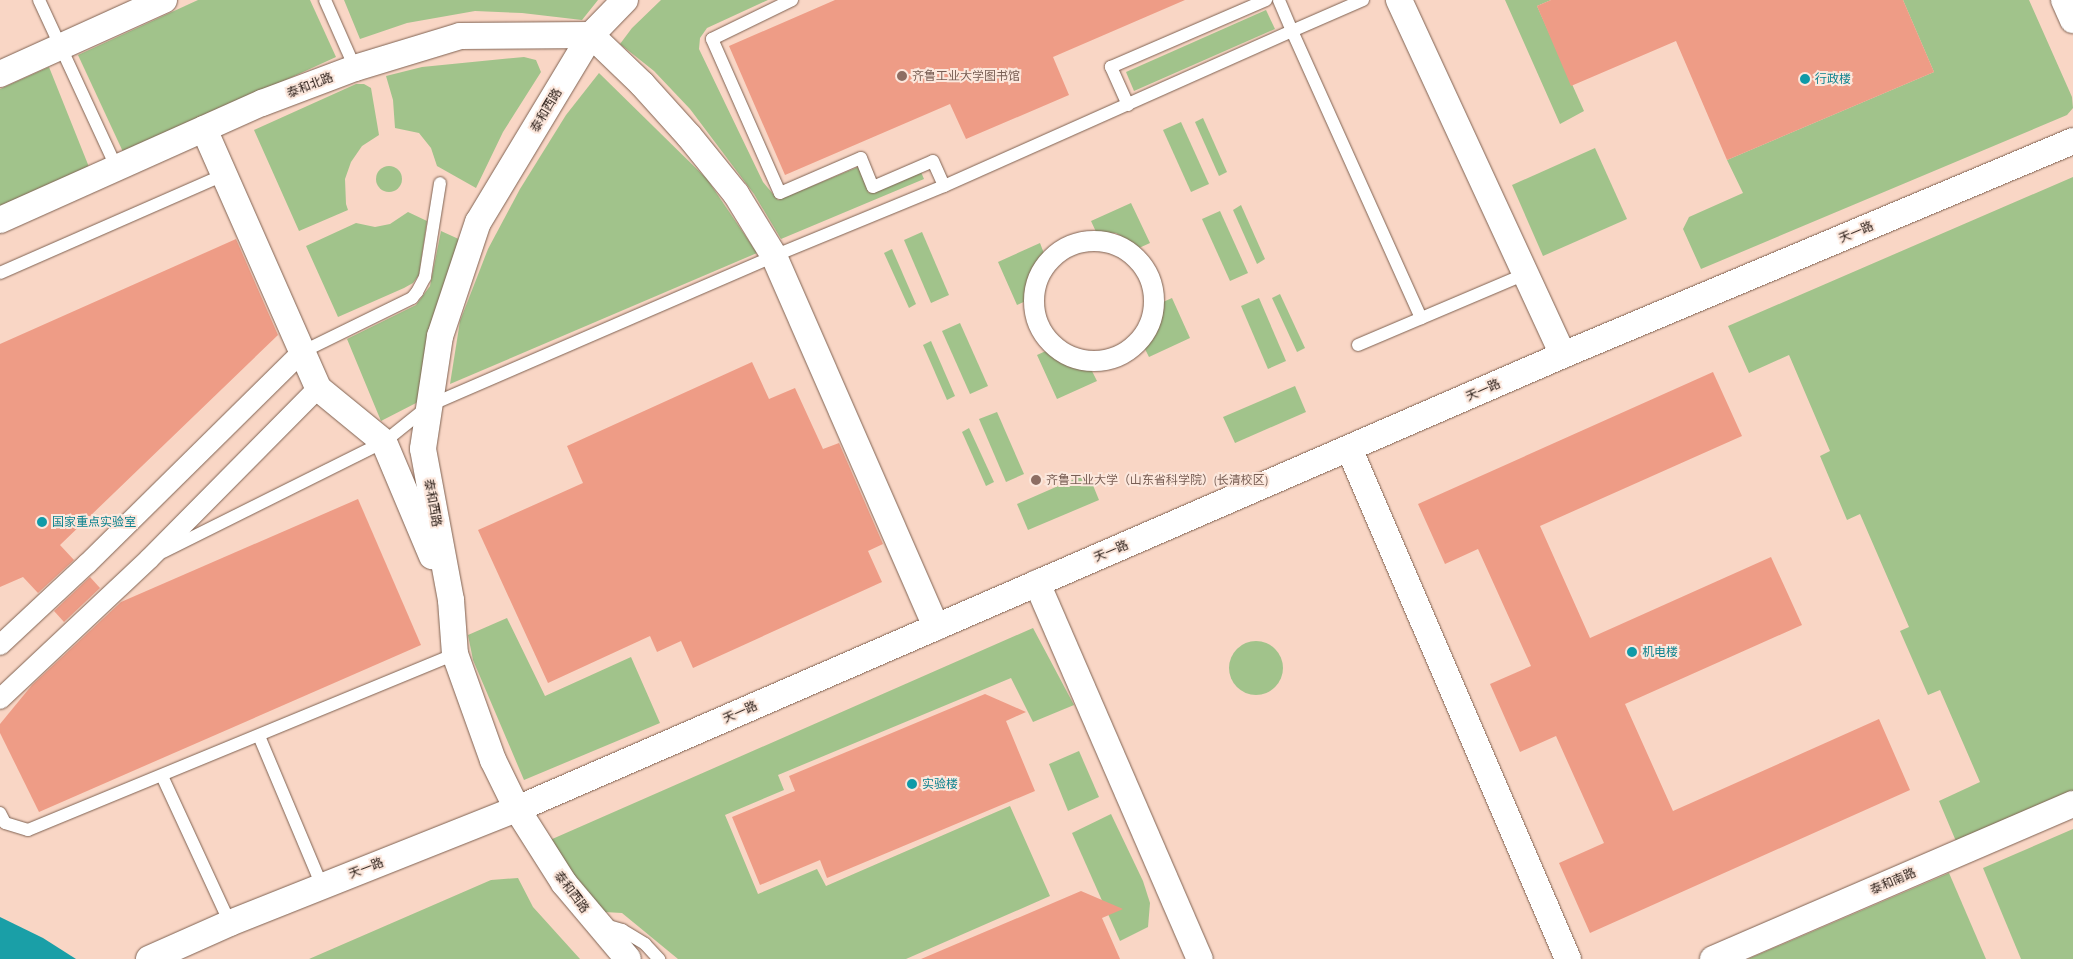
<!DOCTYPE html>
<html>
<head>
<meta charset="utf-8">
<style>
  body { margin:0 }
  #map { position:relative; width:2073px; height:959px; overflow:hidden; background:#f9d6c5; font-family:"PT Sans Narrow","Noto Sans SC",sans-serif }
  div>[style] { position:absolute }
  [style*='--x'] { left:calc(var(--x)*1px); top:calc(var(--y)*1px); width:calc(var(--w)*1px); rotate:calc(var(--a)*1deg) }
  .green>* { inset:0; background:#a1c38b }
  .round { border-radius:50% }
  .water>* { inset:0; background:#1a9fa7 }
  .building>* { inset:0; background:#ee9c86 }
  .roads { filter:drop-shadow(0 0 1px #7f6252) drop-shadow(0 0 1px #7f6252) }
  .service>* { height:12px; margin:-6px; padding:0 6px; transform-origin:6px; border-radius:6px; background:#fff }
  .pedestrian>* { height:20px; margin:-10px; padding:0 10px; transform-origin:10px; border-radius:10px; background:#fff }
  .pedestrian>.ring { margin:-10px; padding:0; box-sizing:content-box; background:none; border:20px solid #fff; border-radius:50% }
  .minor>* { height:26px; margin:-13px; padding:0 13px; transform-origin:13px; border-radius:13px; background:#fff }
  .dots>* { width:14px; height:14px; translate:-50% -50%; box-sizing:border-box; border:2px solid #fce7dc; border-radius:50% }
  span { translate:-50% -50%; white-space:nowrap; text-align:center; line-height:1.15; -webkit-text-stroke:4px #fce7dc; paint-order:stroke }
  .education-label { font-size:12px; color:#785e54 }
  .left { translate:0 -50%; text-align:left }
  .culture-label { font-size:12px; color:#0d838f }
  .street-label { font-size:12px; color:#271a14 }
</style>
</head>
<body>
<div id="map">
  <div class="green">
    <i style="clip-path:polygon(198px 0,310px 0,336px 57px,124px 154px,78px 55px)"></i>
    <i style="clip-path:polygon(344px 0,598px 0,582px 20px,522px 13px,475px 11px,407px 23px,360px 39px)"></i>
    <i style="clip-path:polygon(661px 0,768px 0,707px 28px,700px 38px,699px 49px,763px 182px,778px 200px,858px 167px,869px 193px,921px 172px,924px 179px,781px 239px,754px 194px,690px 109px,654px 71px,620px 44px,632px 28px)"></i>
    <i style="clip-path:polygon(1505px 0,1551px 0,1537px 6px,1584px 111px,1560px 124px)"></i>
    <i style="clip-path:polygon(1903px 0,2029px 0,2072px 97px,2073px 108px,2067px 115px,1701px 269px,1683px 229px,1689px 217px,1743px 193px,1727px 160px,1934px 72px)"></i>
    <i style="clip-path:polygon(1266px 10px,1275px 29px,1134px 91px,1126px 72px)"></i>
    <i style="clip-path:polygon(524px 57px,536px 60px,541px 72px,503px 132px,476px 188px,437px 166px,431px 148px,419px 133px,395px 128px,393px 100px,386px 76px,422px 67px)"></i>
    <i style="clip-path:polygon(49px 67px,89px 167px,0 206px,0 89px)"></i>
    <i style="clip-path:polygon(599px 73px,707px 179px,757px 253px,450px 384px,460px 321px,488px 249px,520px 189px,566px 115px)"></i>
    <i style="clip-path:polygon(356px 84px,364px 84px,371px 88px,379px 135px,362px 146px,351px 162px,345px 179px,346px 204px,348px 210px,299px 231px,254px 130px)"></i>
    <i style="clip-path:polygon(1203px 118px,1227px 172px,1219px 176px,1195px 122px)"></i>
    <i style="clip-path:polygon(1181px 122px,1209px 184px,1191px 192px,1163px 130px)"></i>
    <i style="clip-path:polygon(1595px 148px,1627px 219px,1543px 256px,1512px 185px)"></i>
    <i class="round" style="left:376px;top:166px;width:26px;height:26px"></i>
    <i style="clip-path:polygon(2073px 177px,2073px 796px,1958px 846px,1939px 801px,1980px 782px,1940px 690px,1928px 695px,1900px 631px,1909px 627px,1860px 514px,1847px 520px,1820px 456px,1830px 451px,1789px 355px,1749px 373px,1728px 326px)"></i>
    <i style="clip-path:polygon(1131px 203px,1150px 243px,1139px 248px,1116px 233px,1097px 234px,1091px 221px)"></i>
    <i style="clip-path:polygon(1241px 205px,1265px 259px,1257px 264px,1233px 210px)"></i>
    <i style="clip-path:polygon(1220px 211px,1248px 273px,1230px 281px,1202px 219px)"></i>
    <i style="clip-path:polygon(408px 212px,427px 221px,419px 275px,413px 283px,404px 288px,338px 317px,306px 246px,356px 223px,375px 227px,390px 224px)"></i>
    <i style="clip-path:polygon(441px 231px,463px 241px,418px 402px,381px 421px,347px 339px,416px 305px,430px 286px)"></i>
    <i style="clip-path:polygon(922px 232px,949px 295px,931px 303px,904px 240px)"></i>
    <i style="clip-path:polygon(1040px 243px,1045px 256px,1038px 262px,1027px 282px,1028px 300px,1017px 305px,998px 262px)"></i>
    <i style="clip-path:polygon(892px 249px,916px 304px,909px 308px,884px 253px)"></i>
    <i style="clip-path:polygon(1280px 294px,1305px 348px,1297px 352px,1272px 298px)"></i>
    <i style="clip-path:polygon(1172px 298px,1190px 338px,1149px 357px,1144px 347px,1150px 342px,1160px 321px,1163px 311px,1163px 302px)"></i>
    <i style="clip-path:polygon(1259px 298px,1286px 361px,1268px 369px,1241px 306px)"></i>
    <i style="clip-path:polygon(960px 323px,988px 386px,970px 394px,942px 331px)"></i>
    <i style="clip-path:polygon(931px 341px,955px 396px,947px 400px,923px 345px)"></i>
    <i style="clip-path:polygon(1048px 350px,1066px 364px,1090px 367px,1097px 381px,1057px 399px,1037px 355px)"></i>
    <i style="clip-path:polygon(1295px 386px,1306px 412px,1235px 443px,1223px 417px)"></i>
    <i style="clip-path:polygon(997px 412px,1024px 474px,1006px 482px,979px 419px)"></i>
    <i style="clip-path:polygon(969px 428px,994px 482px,986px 486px,962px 432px)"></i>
    <i style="clip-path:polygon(1088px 473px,1099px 500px,1028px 530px,1017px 504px)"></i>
    <i style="clip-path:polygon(507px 618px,545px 696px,631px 657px,660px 723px,524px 780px,473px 660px,468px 635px)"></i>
    <i style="clip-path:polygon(1033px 628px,1074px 705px,1033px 722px,1011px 678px,778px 775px,784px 790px,725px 815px,758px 894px,817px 869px,826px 886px,1010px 806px,1050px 896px,906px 959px,678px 959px,622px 913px,604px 912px,556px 853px,550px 840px)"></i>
    <i class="round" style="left:1229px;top:641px;width:54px;height:54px"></i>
    <i style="clip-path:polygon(1079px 751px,1099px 797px,1068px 811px,1049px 764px)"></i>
    <i style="clip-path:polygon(1111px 814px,1143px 881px,1150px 903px,1148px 927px,1120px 941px,1072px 833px)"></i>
    <i style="clip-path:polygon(2073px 829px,2073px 959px,2021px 959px,1983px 868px)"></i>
    <i style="clip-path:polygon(1949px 873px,1986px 959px,1748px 959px)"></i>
    <i style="clip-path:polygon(518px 878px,533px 907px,580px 959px,309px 959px,491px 880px)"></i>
  </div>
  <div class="water">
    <i style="clip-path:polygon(0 917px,43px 938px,76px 959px,0 959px)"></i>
  </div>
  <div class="building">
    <i style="clip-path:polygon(835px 0,1185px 0,1053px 57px,1069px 95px,966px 139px,950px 104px,785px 175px,729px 46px)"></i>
    <i style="clip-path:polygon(1551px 0,1903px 0,1934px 72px,1727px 160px,1676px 41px,1571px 86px,1537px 6px)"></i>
    <i style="clip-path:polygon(236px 239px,278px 335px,60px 545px,74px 560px,38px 593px,23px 577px,0 587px,0 344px)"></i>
    <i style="clip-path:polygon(752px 362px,769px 399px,795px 388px,823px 449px,839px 443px,883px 544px,868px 551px,882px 582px,693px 668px,681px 641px,657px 652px,650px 636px,548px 683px,478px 530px,583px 483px,567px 446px)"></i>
    <i style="clip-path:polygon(1713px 372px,1742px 436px,1540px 526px,1590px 638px,1771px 557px,1802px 625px,1625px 704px,1673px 811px,1879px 719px,1910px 790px,1590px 933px,1559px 863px,1604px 843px,1556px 736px,1520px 752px,1490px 684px,1531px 666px,1478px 549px,1445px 564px,1418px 504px)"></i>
    <i style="clip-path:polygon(358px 499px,421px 645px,39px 812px,0 733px,0 724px,32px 685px,121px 602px)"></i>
    <i style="clip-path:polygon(90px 577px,100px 588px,64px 622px,54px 611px)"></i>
    <i style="clip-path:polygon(985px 694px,1026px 712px,1006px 721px,1035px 791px,827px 878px,820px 860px,760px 885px,732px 817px,795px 791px,789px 776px)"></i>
    <i style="clip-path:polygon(1081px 891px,1123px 909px,1102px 918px,1120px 959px,921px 959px)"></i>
  </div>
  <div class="roads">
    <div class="service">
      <i style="--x:39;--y:0;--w:186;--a:65.2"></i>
      <i style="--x:325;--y:0;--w:74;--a:66.2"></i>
      <i style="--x:792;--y:0;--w:89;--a:154"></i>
      <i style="--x:712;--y:39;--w:168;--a:66.2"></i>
      <i style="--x:780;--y:193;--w:88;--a:-23.4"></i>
      <i style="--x:861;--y:158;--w:31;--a:68"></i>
      <i style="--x:873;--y:187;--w:65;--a:-23.4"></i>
      <i style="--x:933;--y:161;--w:27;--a:66"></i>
      <i style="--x:1363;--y:0;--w:77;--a:156.4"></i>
      <i style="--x:1292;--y:31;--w:315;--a:65.8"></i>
      <i style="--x:1128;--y:105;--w:42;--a:-114.1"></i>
      <i style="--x:1111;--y:67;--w:169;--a:-23.4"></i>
      <i style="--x:0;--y:273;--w:246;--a:-23.7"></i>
      <i style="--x:1358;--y:345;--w:181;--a:-23"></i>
      <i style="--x:302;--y:352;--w:123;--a:-26.1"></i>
      <i style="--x:412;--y:298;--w:8;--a:-50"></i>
      <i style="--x:417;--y:292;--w:17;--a:-62"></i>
      <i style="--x:425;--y:277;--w:95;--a:-80.9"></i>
      <i style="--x:163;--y:552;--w:247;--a:-26.5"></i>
      <i style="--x:384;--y:442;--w:59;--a:-38.8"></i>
      <i style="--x:430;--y:405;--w:375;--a:-23.4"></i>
      <i style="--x:774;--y:256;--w:184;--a:-22.4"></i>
      <i style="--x:944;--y:186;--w:381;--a:-24"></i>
      <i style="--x:1292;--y:31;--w:34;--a:-113"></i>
      <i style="--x:259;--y:736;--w:163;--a:67.2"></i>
      <i style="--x:162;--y:776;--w:162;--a:65.2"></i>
      <i style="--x:0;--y:813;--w:11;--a:63"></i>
      <i style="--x:5;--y:823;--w:24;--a:17"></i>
      <i style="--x:28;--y:830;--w:462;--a:-22.4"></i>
      <i style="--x:605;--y:925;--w:18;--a:16"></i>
      <i style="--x:622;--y:930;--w:27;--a:31"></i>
      <i style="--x:645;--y:944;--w:21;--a:47"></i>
    </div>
    <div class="pedestrian">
      <i class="ring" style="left:1034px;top:241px;width:100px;height:100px"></i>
      <i style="--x:0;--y:645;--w:119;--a:-43"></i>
      <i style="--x:87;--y:564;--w:302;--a:-44.6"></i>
      <i style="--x:0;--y:699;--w:204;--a:-43.2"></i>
      <i style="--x:149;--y:559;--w:240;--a:-45.3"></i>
    </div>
    <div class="minor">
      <i style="--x:625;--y:0;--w:49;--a:134.2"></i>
      <i style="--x:591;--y:35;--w:218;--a:121.1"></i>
      <i style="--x:478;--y:222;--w:120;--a:108.4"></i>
      <i style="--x:440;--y:336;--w:114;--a:98.6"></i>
      <i style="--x:423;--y:449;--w:154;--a:79.5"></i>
      <i style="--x:451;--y:600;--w:54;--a:85.8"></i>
      <i style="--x:455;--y:654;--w:113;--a:70.3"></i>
      <i style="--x:493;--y:760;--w:55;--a:63.9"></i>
      <i style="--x:517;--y:809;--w:88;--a:57.6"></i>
      <i style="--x:564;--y:883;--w:99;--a:49.9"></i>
      <i style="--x:1399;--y:0;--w:391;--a:65.2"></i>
      <i style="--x:2064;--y:0;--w:22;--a:66"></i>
      <i style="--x:591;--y:35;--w:71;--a:43.9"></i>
      <i style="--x:642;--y:84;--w:70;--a:47.9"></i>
      <i style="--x:689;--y:136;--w:75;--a:51"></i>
      <i style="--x:736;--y:194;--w:73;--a:58.5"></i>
      <i style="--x:774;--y:256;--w:405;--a:66.4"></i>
      <i style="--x:0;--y:74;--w:180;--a:-24.3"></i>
      <i style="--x:204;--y:129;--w:283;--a:66.2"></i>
      <i style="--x:318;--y:388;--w:85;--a:39.3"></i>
      <i style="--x:384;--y:442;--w:124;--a:67.2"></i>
      <i style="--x:0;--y:220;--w:287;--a:-24.1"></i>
      <i style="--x:262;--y:103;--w:99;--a:-20.6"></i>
      <i style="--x:355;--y:68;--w:110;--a:-16.9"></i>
      <i style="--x:460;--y:36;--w:131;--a:-0.4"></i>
      <i style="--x:1349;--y:448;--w:556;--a:66.8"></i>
      <i style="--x:1037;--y:583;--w:410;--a:66.6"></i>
      <i style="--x:149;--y:959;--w:89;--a:-24"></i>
      <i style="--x:230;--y:923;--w:309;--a:-21.7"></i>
      <i style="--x:517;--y:809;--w:1140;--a:-23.46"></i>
      <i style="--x:1563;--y:355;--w:553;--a:-22.76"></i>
      <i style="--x:1713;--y:959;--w:392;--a:-23.3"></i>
    </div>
  </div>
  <div class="dots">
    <i style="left:902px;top:76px;background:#8d6e63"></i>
    <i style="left:1805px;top:79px;background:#0f9aa8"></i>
    <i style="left:1036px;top:480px;background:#8d6e63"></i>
    <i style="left:42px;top:522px;background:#0f9aa8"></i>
    <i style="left:1632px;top:652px;background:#0f9aa8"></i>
    <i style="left:912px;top:784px;background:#0f9aa8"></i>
  </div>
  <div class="education-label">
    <span class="left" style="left:912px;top:76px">齐鲁工业大学图书馆</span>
    <span class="left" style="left:1046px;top:480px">齐鲁工业大学（山东省科学院）(长清校区)</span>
  </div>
  <div class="culture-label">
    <span class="left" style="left:1815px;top:79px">行政楼</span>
    <span class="left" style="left:52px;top:522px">国家重点实验室</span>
    <span class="left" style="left:1642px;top:652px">机电楼</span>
    <span class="left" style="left:922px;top:784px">实验楼</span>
  </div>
  <div class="street-label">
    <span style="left:310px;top:85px;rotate:-21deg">泰和北路</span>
    <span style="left:546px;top:110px;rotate:-59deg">泰和西路</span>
    <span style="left:1856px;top:232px;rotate:-23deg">天一路</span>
    <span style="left:1483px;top:390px;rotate:-24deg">天一路</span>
    <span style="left:433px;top:503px;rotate:80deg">泰和西路</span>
    <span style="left:1111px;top:551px;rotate:-23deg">天一路</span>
    <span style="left:740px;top:712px;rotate:-24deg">天一路</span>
    <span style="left:366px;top:868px;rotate:-21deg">天一路</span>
    <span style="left:1893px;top:881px;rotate:-23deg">泰和南路</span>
    <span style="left:572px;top:892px;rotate:53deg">泰和西路</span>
  </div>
</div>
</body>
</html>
